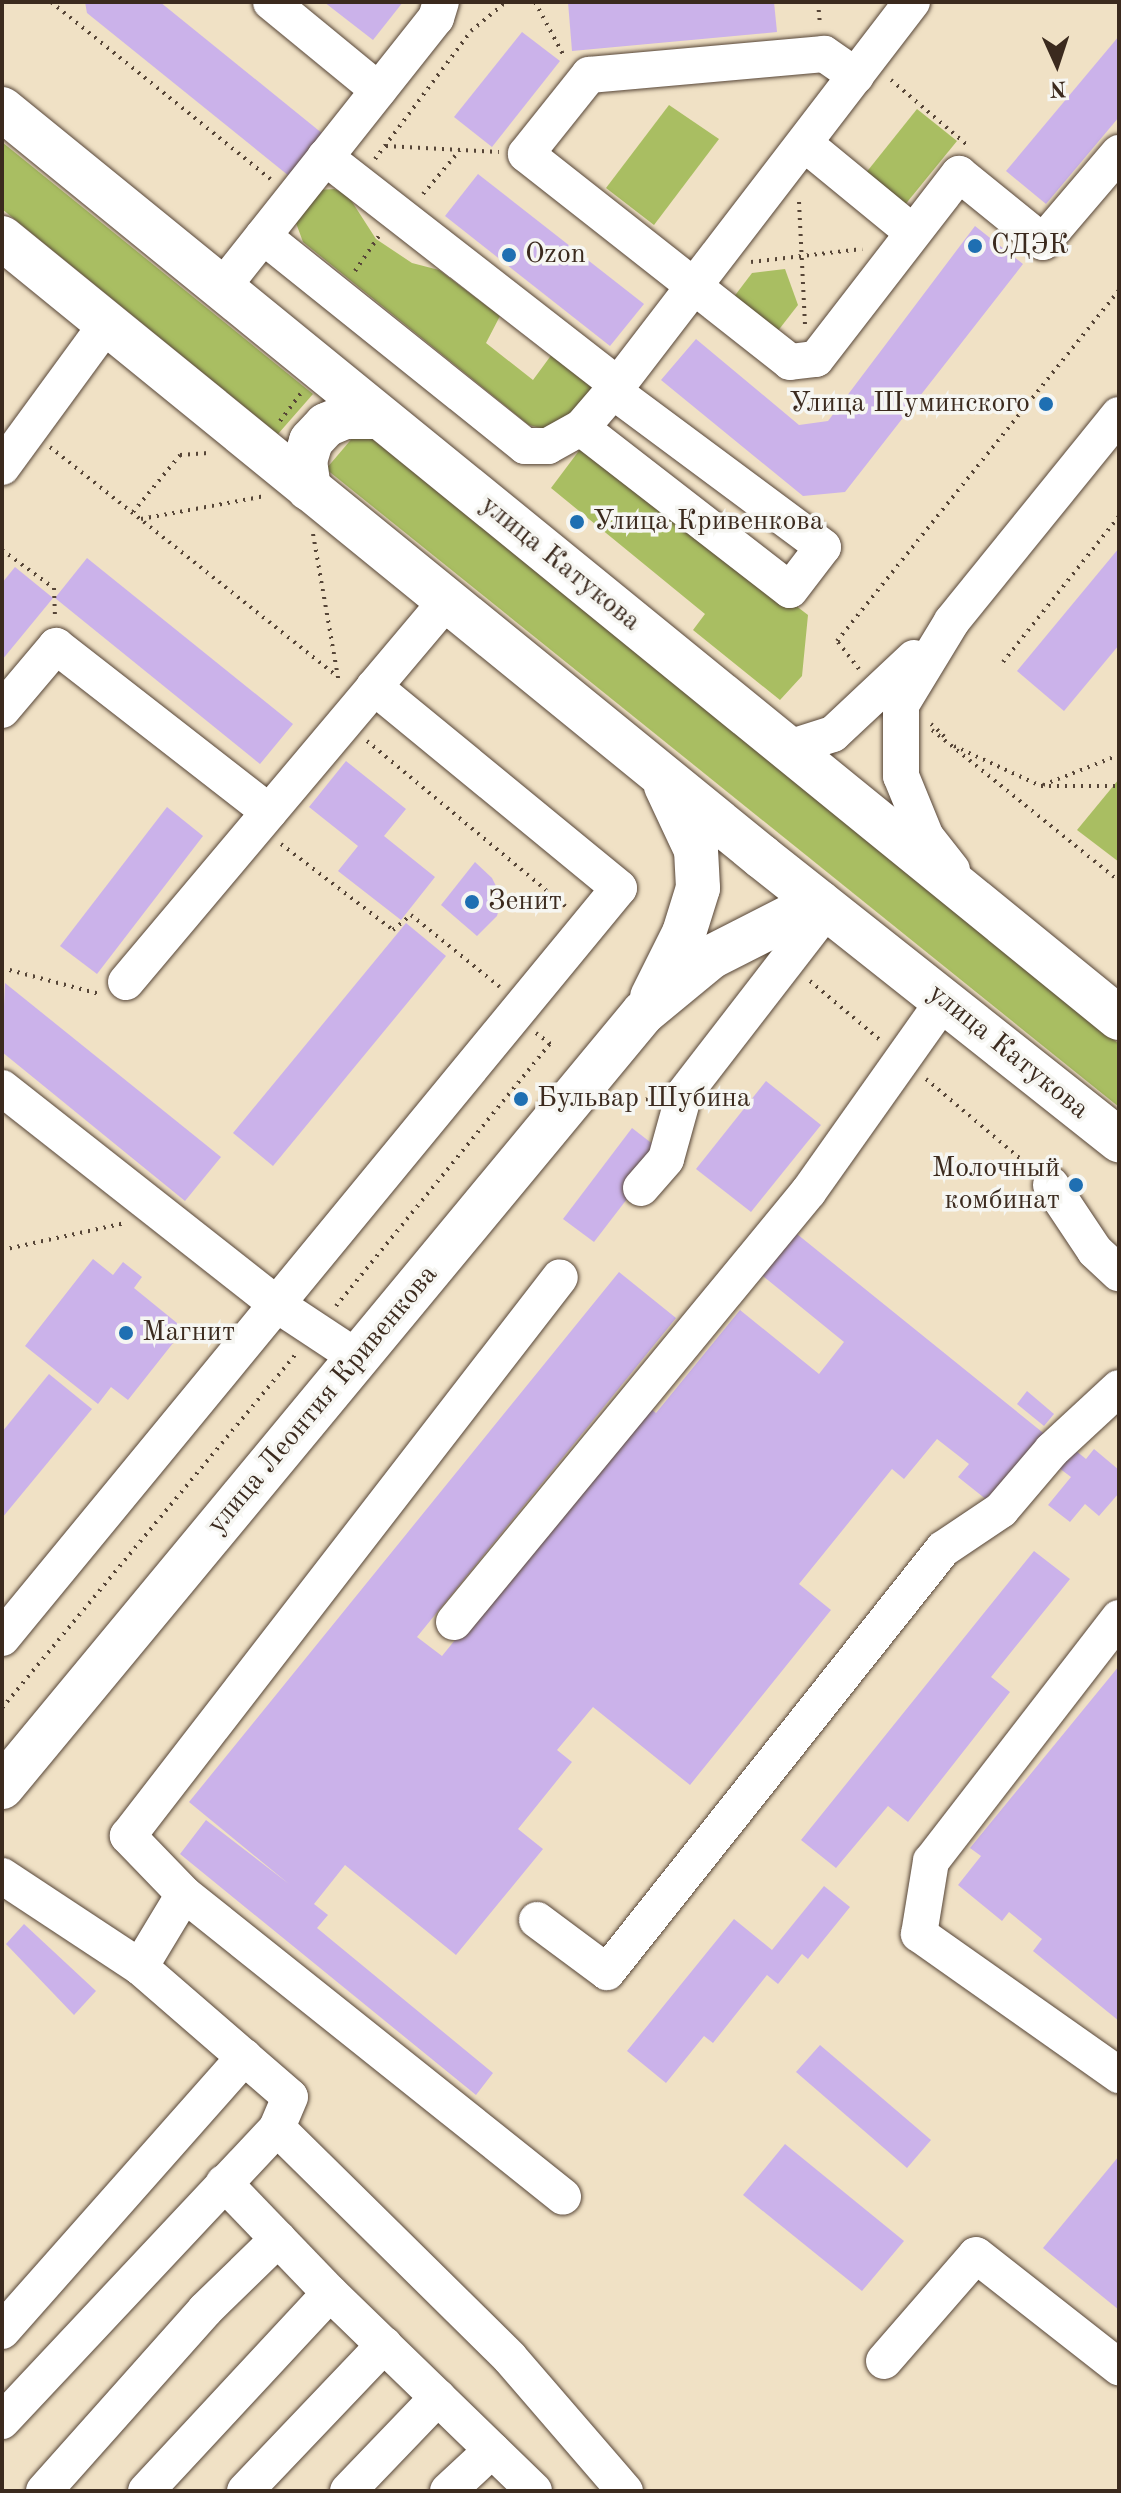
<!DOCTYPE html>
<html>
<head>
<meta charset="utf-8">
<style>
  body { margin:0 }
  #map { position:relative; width:1121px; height:2493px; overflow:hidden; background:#f0e1c5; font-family:"Old Standard TT",serif }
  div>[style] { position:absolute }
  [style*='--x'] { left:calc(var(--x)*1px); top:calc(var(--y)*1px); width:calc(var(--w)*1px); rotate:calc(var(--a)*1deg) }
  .green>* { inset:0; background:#a9be62 }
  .building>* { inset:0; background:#cbb2ea }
  .path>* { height:4px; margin-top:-2px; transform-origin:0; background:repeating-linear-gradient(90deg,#564537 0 2px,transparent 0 8px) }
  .roads { filter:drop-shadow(0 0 2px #564537) drop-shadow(0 0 2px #564537) }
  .minor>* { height:36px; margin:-18px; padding:0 18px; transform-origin:18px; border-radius:18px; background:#fff }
  .major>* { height:44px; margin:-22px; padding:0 22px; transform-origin:22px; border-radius:22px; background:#fff }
  .dots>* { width:22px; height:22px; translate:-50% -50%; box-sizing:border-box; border:4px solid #f6f6f2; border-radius:50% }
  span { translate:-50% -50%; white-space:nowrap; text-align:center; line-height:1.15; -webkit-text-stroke:7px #f6f6f2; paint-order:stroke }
  .poi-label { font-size:28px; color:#3b2a1e }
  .left { translate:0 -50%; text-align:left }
  .right { translate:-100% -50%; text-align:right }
  .street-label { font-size:28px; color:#3b2a1e }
  .frame { position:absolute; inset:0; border:4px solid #3b2a1e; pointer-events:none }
  .north { position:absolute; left:1017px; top:24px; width:80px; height:80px; -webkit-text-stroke:6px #f6f6f2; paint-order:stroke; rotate:177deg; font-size:22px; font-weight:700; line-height:32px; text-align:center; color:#3b2a1e }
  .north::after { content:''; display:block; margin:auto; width:28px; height:36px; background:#3b2a1e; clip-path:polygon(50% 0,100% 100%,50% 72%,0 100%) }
</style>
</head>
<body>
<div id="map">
  <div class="green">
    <i style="clip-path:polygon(669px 105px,719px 139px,654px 225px,606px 188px)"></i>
    <i style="clip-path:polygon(917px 109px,957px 141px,904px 206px,865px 174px)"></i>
    <i style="clip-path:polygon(2px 142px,313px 394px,278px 434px,2px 209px)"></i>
    <i style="clip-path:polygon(334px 189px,347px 194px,376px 239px,412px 263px,439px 270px,500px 316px,486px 343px,533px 380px,555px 350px,596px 384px,562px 425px,548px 430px,529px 425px,303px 242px,296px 223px,318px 190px)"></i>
    <i style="clip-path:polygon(785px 269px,798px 305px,777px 332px,733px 298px,752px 273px)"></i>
    <i style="clip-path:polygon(360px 429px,1119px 1044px,1119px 1107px,326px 469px)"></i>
    <i style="clip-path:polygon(581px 448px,592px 449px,808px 615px,802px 676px,780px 700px,693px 630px,705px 614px,551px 488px)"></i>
    <i style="clip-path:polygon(1119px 779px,1119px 862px,1077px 830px)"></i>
  </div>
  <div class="building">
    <i style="clip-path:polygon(85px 2px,160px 2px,323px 134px,289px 176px,87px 13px)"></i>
    <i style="clip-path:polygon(324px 2px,403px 2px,373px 40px)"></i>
    <i style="clip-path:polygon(568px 2px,774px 2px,777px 32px,572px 51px)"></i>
    <i style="clip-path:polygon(522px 32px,560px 61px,492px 147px,454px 117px)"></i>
    <i style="clip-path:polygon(1119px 36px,1119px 117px,1046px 204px,1006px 171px)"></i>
    <i style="clip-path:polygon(478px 174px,644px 304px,610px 346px,445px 216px)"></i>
    <i style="clip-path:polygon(975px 226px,1023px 264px,845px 492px,803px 496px,661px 380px,696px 339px,799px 425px,828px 421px)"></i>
    <i style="clip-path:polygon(1119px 548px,1119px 645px,1064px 711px,1017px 671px)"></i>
    <i style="clip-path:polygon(87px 558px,293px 724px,260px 764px,55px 598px)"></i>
    <i style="clip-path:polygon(15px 567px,53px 598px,2px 660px,2px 583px)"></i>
    <i style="clip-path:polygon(346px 761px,406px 809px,384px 836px,435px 877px,401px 920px,338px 871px,358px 846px,309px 807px)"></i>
    <i style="clip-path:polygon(167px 807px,203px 836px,97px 974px,60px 946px)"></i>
    <i style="clip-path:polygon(475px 862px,492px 878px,502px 898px,497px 916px,477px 936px,441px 905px)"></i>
    <i style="clip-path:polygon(406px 923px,446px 956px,273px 1166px,233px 1133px)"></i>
    <i style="clip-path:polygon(5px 983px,221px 1157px,185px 1201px,2px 1052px)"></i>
    <i style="clip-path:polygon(766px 1081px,821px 1125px,751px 1212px,696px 1169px)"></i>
    <i style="clip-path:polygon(632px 1128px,663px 1152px,594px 1242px,563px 1219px)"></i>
    <i style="clip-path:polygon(792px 1230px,1047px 1436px,992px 1504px,958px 1477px,969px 1464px,937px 1439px,904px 1479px,892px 1469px,799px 1584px,831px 1610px,690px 1785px,593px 1707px,557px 1750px,572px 1762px,518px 1829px,543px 1849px,456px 1955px,345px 1865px,314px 1904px,328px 1915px,317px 1928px,493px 2073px,476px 2095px,180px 1854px,206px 1820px,289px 1884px,189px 1802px,619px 1272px,676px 1318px,417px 1637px,442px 1656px,646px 1405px,656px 1413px,740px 1310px,819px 1374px,844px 1342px,758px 1272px)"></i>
    <i style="clip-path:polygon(93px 1259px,113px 1275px,123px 1262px,142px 1277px,134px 1288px,177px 1323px,177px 1338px,128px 1400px,111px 1387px,98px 1404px,25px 1346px)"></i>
    <i style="clip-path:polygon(49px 1374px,92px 1409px,2px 1518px,2px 1432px)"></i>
    <i style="clip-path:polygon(1027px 1391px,1054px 1414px,1044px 1426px,1017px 1404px)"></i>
    <i style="clip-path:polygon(1094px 1449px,1119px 1470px,1119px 1493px,1099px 1516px,1085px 1504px,1070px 1522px,1048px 1505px,1071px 1477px,1059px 1468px,1075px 1450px,1086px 1459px)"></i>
    <i style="clip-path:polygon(1034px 1551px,1070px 1579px,991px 1677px,1010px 1692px,908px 1822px,888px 1806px,836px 1868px,801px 1840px)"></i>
    <i style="clip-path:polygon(1119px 1666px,1119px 2021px,1033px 1951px,1042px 1939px,1009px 1912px,1002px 1921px,958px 1885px,981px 1856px,970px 1848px)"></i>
    <i style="clip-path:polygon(824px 1886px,850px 1907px,808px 1959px,802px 1954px,778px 1984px,767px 1975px,713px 2043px,704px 2036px,666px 2083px,627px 2051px,734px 1919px,772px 1950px)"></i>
    <i style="clip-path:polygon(24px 1924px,96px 1991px,74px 2015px,6px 1944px)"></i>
    <i style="clip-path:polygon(820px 2045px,931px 2140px,907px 2168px,796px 2072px)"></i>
    <i style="clip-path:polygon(785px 2144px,904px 2241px,862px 2291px,743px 2195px)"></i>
    <i style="clip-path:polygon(1119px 2156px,1119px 2310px,1043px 2248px)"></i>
  </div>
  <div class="path">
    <i style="--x:51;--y:2;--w:282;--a:38.9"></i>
    <i style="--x:535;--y:2;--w:61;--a:61.8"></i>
    <i style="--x:818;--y:2;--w:22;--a:85"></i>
    <i style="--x:891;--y:80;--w:99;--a:40.5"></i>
    <i style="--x:386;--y:146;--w:113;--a:3"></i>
    <i style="--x:375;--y:159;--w:160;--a:-53.1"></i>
    <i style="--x:471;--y:31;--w:45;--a:-39.6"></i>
    <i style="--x:423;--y:194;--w:57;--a:-49.9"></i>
    <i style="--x:799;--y:202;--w:123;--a:87.2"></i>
    <i style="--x:751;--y:262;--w:112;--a:-6.7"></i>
    <i style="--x:355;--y:271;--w:42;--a:-55.6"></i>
    <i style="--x:280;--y:421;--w:35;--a:-53"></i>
    <i style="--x:50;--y:447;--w:367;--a:38.6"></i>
    <i style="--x:133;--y:512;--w:74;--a:-50.5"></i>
    <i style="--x:180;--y:455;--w:32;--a:-4"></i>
    <i style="--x:141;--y:519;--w:126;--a:-10.5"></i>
    <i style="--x:313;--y:534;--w:151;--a:80.1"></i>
    <i style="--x:2;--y:550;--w:64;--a:36.2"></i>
    <i style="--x:54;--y:588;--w:29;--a:88"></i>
    <i style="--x:1003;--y:662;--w:186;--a:-51.5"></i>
    <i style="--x:859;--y:669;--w:36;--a:-128"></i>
    <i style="--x:837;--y:641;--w:450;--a:-51.2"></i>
    <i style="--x:931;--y:724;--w:23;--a:43"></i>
    <i style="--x:932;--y:730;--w:240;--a:38.9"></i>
    <i style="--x:367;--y:741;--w:259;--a:39.8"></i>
    <i style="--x:954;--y:746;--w:96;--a:24.7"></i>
    <i style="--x:1041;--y:786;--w:78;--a:0"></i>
    <i style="--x:1043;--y:785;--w:82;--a:-21.5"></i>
    <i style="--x:281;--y:844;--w:141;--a:37.5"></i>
    <i style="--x:393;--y:930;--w:23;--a:-40"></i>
    <i style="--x:411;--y:915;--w:114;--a:39"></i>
    <i style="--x:2;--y:968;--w:101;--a:14.9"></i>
    <i style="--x:810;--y:981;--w:92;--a:40.1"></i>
    <i style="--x:536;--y:1033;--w:21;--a:37"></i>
    <i style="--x:926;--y:1079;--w:135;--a:40.2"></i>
    <i style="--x:622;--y:1103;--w:29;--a:-8"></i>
    <i style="--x:2;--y:1250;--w:126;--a:-12.4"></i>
    <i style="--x:336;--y:1306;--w:338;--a:-50.8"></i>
    <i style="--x:2;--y:1708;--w:462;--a:-50.3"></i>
  </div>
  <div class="roads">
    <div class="minor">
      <i style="--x:271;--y:2;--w:139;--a:39.4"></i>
      <i style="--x:856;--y:76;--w:39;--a:-145"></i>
      <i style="--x:824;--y:54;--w:236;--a:174.9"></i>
      <i style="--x:589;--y:75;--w:101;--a:128.6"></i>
      <i style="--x:526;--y:154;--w:336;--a:38.2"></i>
      <i style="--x:790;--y:362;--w:26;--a:-7"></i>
      <i style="--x:816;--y:359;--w:234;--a:-52.3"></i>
      <i style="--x:959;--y:174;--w:108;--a:39"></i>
      <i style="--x:1043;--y:242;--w:117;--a:-49.5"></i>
      <i style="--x:805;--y:144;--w:137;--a:39.4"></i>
      <i style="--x:325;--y:157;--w:371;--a:37.9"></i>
      <i style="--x:263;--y:236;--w:336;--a:38.7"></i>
      <i style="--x:525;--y:446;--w:23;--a:0"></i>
      <i style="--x:548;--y:446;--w:38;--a:-29"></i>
      <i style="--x:581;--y:428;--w:57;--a:-49.3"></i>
      <i style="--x:618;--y:385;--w:483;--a:-52.5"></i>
      <i style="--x:221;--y:289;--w:346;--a:-51.6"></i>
      <i style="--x:436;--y:18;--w:17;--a:-73"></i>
      <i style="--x:581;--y:428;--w:264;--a:37.8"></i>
      <i style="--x:790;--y:590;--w:54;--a:-52.5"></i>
      <i style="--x:823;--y:547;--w:262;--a:-143.4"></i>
      <i style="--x:2;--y:467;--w:180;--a:-53.8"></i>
      <i style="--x:2;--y:710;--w:84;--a:-49.8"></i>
      <i style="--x:56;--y:646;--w:270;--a:37.9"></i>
      <i style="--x:789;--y:748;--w:46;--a:-17.7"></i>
      <i style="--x:833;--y:734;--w:111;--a:-43.2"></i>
      <i style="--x:952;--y:870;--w:42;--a:-128.2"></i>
      <i style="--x:926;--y:837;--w:66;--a:-112.3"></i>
      <i style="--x:901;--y:776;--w:71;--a:-90"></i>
      <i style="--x:901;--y:705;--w:98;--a:-58.7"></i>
      <i style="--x:952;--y:621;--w:265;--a:-51"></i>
      <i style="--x:126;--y:982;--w:385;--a:-49.9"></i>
      <i style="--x:2;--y:1088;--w:352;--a:38.2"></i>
      <i style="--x:279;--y:1306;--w:95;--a:33.4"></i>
      <i style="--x:1051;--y:1185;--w:79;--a:56.3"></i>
      <i style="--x:1095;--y:1251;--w:33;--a:43"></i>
      <i style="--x:641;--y:1188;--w:38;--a:-49"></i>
      <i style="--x:666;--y:1159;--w:67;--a:-74.5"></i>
      <i style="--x:684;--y:1094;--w:234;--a:-52.3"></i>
      <i style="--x:1119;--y:1618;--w:307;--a:127.7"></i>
      <i style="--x:931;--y:1861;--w:74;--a:99.3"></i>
      <i style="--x:919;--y:1934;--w:245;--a:35.2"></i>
      <i style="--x:454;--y:1622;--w:558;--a:-50.52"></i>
      <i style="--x:809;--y:1191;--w:234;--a:-54.7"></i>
      <i style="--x:2;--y:1638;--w:971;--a:-50.56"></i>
      <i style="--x:619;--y:888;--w:317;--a:-140.6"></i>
      <i style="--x:374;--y:687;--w:115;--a:-49.9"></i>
      <i style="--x:2;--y:1876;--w:165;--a:33.4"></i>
      <i style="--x:140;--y:1967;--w:198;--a:40.9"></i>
      <i style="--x:290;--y:2097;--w:34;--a:113"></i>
      <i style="--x:277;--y:2128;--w:327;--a:44.6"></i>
      <i style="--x:510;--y:2358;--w:176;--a:49.2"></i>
      <i style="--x:184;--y:1894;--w:485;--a:38.6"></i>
      <i style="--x:537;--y:1920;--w:87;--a:36.6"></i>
      <i style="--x:607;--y:1972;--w:540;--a:-51.54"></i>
      <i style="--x:943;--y:1549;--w:70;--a:-33.9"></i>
      <i style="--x:1001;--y:1510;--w:79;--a:-49.6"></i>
      <i style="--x:1052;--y:1450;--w:91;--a:-42.8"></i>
      <i style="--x:140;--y:1967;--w:85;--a:-58.9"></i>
      <i style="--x:184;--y:1894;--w:81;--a:-134"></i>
      <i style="--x:128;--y:1836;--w:706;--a:-52.3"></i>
      <i style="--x:330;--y:2293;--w:284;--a:44.1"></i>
      <i style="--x:2;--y:2331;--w:366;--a:-48.5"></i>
      <i style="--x:884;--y:2361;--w:140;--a:-49"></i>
      <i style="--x:976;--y:2255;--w:182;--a:38.1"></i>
      <i style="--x:2;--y:2421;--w:402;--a:-46.8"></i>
      <i style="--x:44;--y:2491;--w:242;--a:-48.3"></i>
      <i style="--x:205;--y:2310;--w:102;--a:-44.2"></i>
      <i style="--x:146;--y:2491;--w:270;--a:-47.1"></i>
      <i style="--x:330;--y:2293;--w:153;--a:-133.9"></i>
      <i style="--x:245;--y:2491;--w:202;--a:-46.4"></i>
      <i style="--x:348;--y:2491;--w:130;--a:-46.2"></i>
      <i style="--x:448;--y:2491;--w:60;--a:-43"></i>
    </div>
    <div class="major">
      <i style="--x:2;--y:109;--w:1440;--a:39.14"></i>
      <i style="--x:2;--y:238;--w:980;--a:39.16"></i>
      <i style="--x:762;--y:857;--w:456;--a:38.4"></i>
      <i style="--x:309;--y:489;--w:28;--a:-98"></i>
      <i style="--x:305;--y:461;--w:21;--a:-73"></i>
      <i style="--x:311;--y:441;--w:22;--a:-47"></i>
      <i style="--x:326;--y:425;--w:21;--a:-23"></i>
      <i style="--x:345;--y:417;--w:33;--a:0"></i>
      <i style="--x:652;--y:997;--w:72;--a:-63.4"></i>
      <i style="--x:684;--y:933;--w:47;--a:-72.7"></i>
      <i style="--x:698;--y:888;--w:38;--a:-93"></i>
      <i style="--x:696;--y:850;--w:71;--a:-115.1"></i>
      <i style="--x:2;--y:1787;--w:1005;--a:-50.37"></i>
      <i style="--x:643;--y:1013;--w:88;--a:-39.5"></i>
      <i style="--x:711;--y:957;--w:121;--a:-27"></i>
    </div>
  </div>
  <div class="dots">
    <i style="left:975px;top:246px;background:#1f6fb2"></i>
    <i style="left:509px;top:255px;background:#1f6fb2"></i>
    <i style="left:1046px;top:404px;background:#1f6fb2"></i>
    <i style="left:577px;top:522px;background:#1f6fb2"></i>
    <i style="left:472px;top:902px;background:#1f6fb2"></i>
    <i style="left:521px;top:1099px;background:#1f6fb2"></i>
    <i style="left:1076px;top:1185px;background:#1f6fb2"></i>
    <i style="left:126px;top:1333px;background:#1f6fb2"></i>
  </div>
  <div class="poi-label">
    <span class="left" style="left:991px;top:246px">СДЭК</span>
    <span class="left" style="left:525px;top:255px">Ozon</span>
    <span class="right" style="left:1030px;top:404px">Улица Шуминского</span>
    <span class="left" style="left:593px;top:522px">Улица Кривенкова</span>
    <span class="left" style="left:488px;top:902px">Зенит</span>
    <span class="left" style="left:537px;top:1099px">Бульвар Шубина</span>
    <span class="right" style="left:1060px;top:1185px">Молочный<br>комбинат</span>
    <span class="left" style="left:142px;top:1333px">Магнит</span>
  </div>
  <div class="street-label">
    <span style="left:560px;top:564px;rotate:39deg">улица Катукова</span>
    <span style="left:1008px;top:1052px;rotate:39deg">улица Катукова</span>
    <span style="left:323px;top:1400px;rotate:-50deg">улица Леонтия Кривенкова</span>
  </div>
  <div class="frame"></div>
  <div class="north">N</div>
</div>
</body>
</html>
